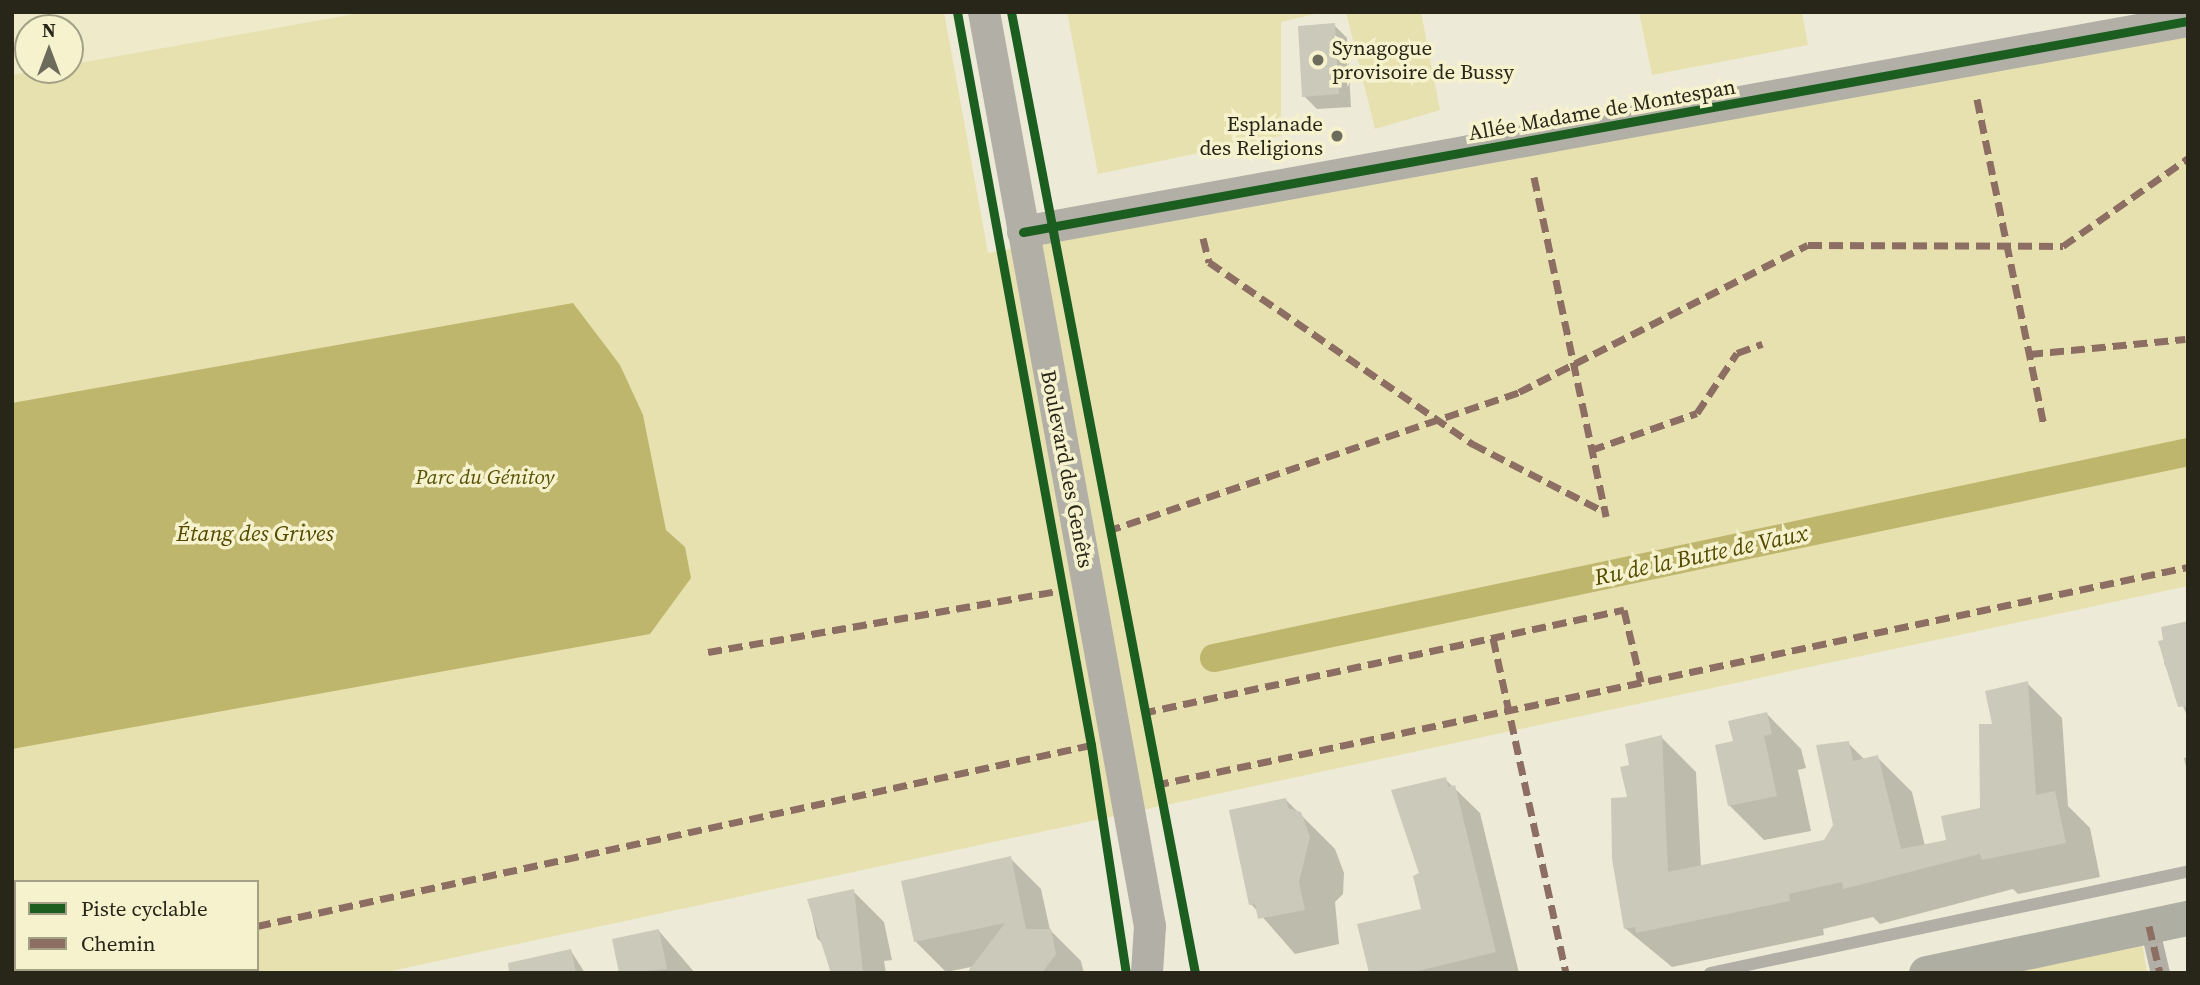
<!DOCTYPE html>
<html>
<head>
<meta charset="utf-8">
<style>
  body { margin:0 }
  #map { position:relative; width:2200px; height:985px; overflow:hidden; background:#edebd7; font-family:"Source Serif 4",serif }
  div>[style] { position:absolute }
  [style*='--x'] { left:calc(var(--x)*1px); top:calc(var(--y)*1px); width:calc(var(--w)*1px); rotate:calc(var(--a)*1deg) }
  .built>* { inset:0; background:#efebca }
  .green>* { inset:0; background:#e7e1af }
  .water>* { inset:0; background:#bfb66e }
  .shadow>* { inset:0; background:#0003 }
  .canal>* { height:28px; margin:-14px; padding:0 14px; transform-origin:14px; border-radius:14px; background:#bfb66e }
  .building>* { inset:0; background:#cbc9ba }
  .service>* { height:12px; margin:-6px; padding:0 6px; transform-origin:6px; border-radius:6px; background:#b1afa6 }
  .pedestrian>* { height:19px; margin:-9.5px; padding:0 9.5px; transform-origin:9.5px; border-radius:9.5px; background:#b1afa6 }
  .tertiary>* { height:32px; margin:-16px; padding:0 16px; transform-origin:16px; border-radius:16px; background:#b1afa6 }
  .secondary>* { height:35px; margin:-17.5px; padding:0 17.5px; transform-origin:17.5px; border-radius:17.5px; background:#afaea2 }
  .quiet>* { height:7px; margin-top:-3.5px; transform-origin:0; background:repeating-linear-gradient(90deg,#8d6e63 0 14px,transparent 0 21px) }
  .cycleway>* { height:9px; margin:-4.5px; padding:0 4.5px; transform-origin:4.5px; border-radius:4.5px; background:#1b5e20 }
  .dots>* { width:19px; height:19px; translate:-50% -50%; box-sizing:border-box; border:4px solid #f6f2ce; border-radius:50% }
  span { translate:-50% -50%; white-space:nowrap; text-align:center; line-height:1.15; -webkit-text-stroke:7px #f6f2ce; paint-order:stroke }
  .poi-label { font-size:21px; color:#282619 }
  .left { translate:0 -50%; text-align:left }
  .right { translate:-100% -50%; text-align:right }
  .street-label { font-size:21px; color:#282619 }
  .park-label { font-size:21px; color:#595106; font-style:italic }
  .water-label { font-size:23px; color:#534a00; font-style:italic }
  .frame { position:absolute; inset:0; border:14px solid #282619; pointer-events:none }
  .legend { position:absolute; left:14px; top:880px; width:245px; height:91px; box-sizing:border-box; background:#f6f2ce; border:2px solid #a4a086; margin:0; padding:9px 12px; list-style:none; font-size:21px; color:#282619 }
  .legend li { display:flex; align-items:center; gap:14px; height:35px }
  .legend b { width:35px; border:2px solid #a4a086 }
  .north { position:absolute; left:14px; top:14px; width:70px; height:70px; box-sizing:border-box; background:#f6f2ce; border:2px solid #a4a086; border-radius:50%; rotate:0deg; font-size:19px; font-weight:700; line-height:28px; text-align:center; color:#282619 }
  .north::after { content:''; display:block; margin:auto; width:24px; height:32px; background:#6d6b5c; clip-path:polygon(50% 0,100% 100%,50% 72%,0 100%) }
</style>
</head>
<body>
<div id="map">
  <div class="built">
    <i style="clip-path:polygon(12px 12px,366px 12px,70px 65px,70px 28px,28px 28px,28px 70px,43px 70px,12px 75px)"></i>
  </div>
  <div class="green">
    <i style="clip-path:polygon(evenodd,366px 12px,944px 12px,988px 253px,2188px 35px,2188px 586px,382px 973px,12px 973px,12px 75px,366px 12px,16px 882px,257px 882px,257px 969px,16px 969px,16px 882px)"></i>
    <i style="clip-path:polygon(1067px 12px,1324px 12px,1281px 22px,1281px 136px,1098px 174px)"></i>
    <i style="clip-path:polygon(1346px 12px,1421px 12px,1440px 110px,1375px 129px)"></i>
    <i style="clip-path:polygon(1639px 12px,1802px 12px,1808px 45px,1652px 75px)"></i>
    <i style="clip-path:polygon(2142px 943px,2147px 973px,2011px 973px)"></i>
  </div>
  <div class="water">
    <i style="clip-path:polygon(573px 303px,620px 365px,643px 415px,666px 530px,685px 547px,691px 578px,650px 634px,12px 749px,12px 403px)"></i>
  </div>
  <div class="shadow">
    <i style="clip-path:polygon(1334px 25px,1347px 38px,1351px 107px,1317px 109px,1304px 96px)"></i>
    <i style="clip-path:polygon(2188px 624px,2188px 718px,2164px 663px,2163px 628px)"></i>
    <i style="clip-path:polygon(2027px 683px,2062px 718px,2068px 806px,2090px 828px,2100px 877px,2018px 894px,2013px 889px,1880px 924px,1873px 917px,1823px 929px,1824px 935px,1672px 967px,1626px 929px,1632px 766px,1661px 737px,1696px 772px,1701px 867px,1825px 841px,1835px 825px,1848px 743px,1865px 760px,1877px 757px,1912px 792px,1925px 846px,1948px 841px,1982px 809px,1994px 725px)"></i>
    <i style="clip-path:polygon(1767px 714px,1801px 749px,1806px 768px,1798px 770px,1811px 831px,1764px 840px,1729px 805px,1735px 742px)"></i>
    <i style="clip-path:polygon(2188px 757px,2188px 777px,2184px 758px)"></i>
    <i style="clip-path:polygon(1445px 779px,1480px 813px,1519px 973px,1371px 973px,1423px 910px,1421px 874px)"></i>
    <i style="clip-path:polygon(1286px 800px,1335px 849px,1344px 873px,1343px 894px,1335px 902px,1339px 944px,1295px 954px,1251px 904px)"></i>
    <i style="clip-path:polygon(1010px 858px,1041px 889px,1050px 930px,1081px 961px,1084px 973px,968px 973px,971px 967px,946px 972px,915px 941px)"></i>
    <i style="clip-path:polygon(853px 891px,884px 922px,892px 960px,884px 961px,886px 973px,832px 973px,827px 948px,817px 938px,809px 900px)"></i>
    <i style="clip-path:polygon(659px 931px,695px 973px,621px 973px)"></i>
    <i style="clip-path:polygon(571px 951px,585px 973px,541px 973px)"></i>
  </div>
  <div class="canal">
    <i style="--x:1214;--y:658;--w:996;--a:-11.94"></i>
  </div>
  <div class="building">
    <i style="clip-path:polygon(1335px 23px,1339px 94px,1302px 97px,1298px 26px)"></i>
    <i style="clip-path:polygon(2188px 621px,2188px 706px,2178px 707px,2158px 641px,2163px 640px,2161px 627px)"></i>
    <i style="clip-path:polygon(2028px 681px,2036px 795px,2055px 791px,2066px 843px,1982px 860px,1980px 854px,1843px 889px,1842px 882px,1789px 894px,1790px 901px,1636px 933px,1635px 927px,1624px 929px,1612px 859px,1611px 798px,1627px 797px,1620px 767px,1629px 765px,1625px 744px,1662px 735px,1668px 872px,1824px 840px,1833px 825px,1816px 745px,1849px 741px,1853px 761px,1878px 755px,1901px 849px,1946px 840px,1941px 816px,1980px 808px,1979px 724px,1992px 724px,1985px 691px)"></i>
    <i style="clip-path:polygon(1767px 712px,1772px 734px,1764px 736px,1777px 796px,1728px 806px,1715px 745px,1733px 741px,1728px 721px)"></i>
    <i style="clip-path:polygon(1446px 777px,1448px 787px,1455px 785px,1496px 952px,1410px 973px,1369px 973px,1357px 924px,1421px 909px,1413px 876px,1419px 873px,1391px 790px)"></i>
    <i style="clip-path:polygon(1286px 798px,1288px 808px,1301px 812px,1310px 837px,1299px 882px,1305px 910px,1258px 919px,1255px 904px,1249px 905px,1229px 810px)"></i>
    <i style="clip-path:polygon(1011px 856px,1026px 929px,1051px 929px,1056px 954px,1042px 973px,967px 973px,1005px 923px,914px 942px,901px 881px)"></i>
    <i style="clip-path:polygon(854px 889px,863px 973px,831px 973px,807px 899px)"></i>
    <i style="clip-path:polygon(659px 929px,667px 969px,619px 973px,612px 939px)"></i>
    <i style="clip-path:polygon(571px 949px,576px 973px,509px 973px,508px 963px)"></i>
  </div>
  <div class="service">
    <i style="--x:1710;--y:973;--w:489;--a:-12"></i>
  </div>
  <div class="pedestrian">
    <i style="--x:2149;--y:926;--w:48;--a:76.8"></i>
  </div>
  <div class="tertiary">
    <i style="--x:984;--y:12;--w:929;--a:79.71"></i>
    <i style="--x:1150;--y:926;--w:47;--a:93.7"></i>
    <i style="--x:1023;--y:232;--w:1184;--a:-10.27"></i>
  </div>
  <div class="secondary">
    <i style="--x:1926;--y:973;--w:268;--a:-11.9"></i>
  </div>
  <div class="quiet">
    <i style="--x:1977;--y:99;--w:333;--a:78.4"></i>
    <i style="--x:1534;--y:177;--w:347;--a:78"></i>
    <i style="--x:1203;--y:238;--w:25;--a:76"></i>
    <i style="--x:1209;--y:262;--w:321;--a:34.6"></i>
    <i style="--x:1473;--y:444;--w:148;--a:27.3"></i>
    <i style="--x:2029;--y:354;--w:157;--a:-5.5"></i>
    <i style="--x:1591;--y:450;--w:112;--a:-19.2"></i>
    <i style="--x:1697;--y:413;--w:72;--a:-56.3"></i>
    <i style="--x:1737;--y:353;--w:27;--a:-20"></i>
    <i style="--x:1107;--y:531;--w:435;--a:-18.6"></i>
    <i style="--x:1519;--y:392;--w:324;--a:-27"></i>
    <i style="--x:1808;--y:245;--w:255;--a:0.2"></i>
    <i style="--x:2063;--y:246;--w:153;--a:-35.1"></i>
    <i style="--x:1493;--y:638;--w:343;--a:77.7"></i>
    <i style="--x:708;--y:652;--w:360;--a:-9.9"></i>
    <i style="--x:1142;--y:713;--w:493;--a:-12.1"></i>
    <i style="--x:1624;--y:610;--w:74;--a:76.7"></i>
    <i style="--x:1155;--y:785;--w:1056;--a:-11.92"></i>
    <i style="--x:257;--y:926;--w:853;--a:-12.24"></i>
    <i style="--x:2149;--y:926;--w:48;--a:76.8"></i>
    <i style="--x:35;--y:973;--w:17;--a:-13"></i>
  </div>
  <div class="cycleway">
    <i style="--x:957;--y:12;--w:745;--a:79.64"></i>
    <i style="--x:1091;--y:745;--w:231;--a:81.3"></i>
    <i style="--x:1011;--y:12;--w:978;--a:79.16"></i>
    <i style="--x:1023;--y:232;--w:1184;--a:-10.27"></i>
  </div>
  <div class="dots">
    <i style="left:1318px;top:60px;background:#6d6b5c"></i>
    <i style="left:1337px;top:136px;background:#6d6b5c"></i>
  </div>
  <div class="poi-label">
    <span class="left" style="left:1332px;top:60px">Synagogue<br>provisoire de Bussy</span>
    <span class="right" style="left:1323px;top:136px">Esplanade<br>des Religions</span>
  </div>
  <div class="street-label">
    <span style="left:1602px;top:110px;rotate:-10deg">Allée Madame de Montespan</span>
    <span style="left:1067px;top:469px;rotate:79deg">Boulevard des Genêts</span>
  </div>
  <div class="park-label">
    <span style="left:485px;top:477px">Parc du Génitoy</span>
  </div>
  <div class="water-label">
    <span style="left:255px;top:533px">Étang des Grives</span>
    <span style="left:1701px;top:555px;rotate:-12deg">Ru de la Butte de Vaux</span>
  </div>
  <div class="frame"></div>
  <ul class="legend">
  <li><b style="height:9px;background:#1b5e20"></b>Piste cyclable</li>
  <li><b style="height:9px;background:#8d6e63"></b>Chemin</li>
  </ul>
  <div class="north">N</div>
</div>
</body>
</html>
